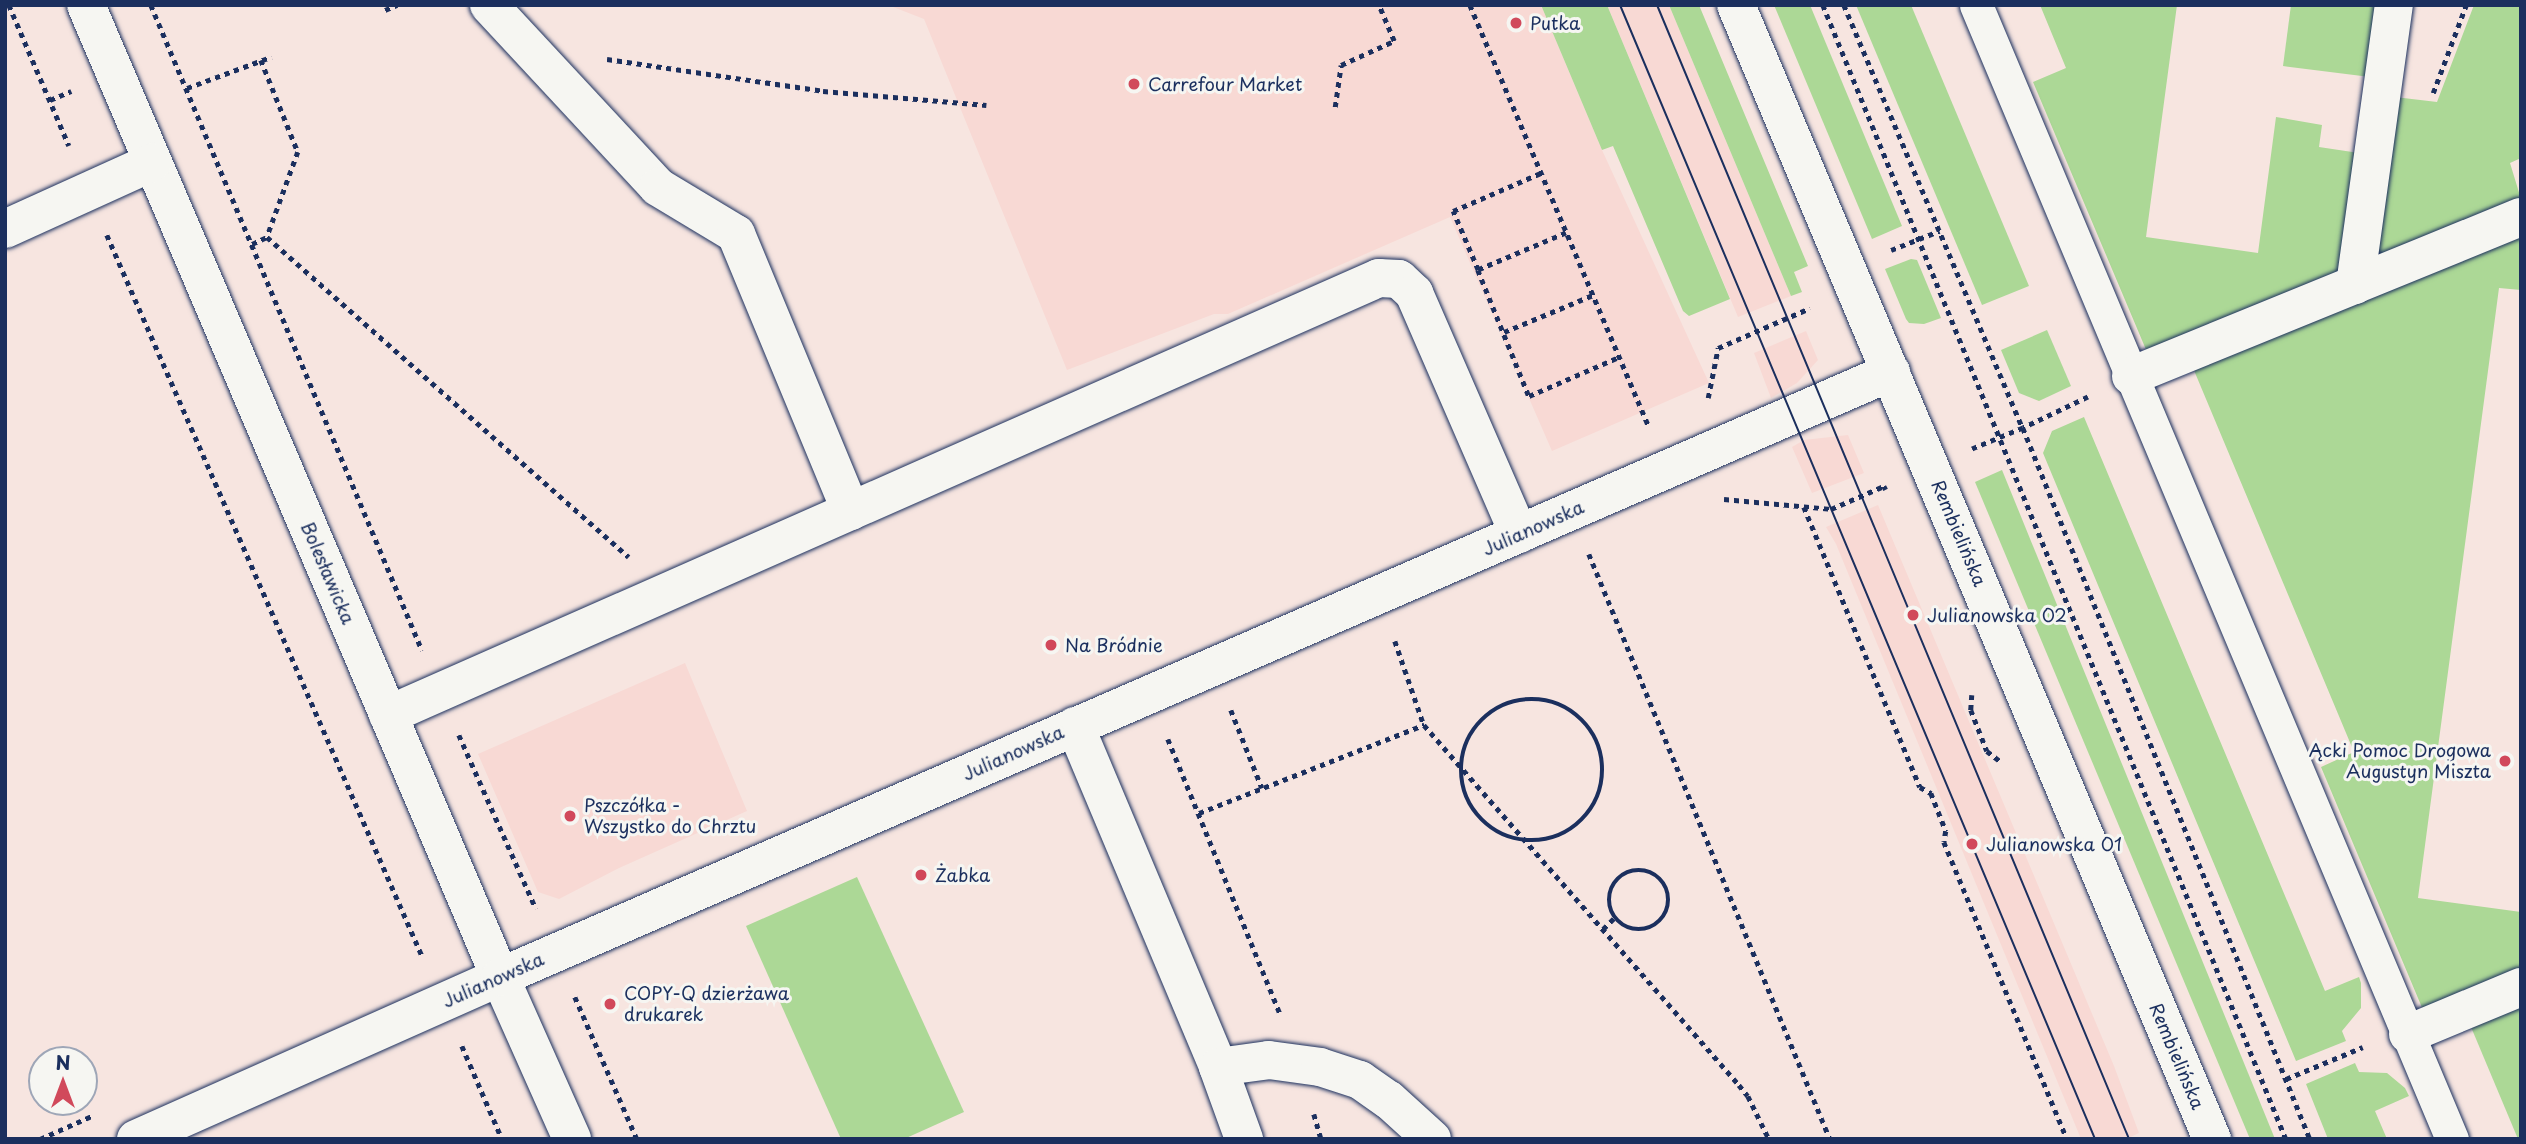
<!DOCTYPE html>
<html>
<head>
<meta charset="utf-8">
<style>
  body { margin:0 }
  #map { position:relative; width:2526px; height:1144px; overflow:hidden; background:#f7e5e0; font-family:"Playpen Sans",sans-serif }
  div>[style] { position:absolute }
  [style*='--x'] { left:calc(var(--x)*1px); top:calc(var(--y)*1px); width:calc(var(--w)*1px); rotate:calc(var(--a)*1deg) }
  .built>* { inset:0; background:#f8d9d4 }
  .green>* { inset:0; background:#acd896 }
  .path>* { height:4.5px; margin-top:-2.25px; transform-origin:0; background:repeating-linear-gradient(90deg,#1b2f5e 0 5px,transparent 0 10px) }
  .path>.ring { margin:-2.25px; padding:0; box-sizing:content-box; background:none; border:4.5px solid #1b2f5e; border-radius:50% }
  .roads { filter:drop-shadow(0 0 2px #1b2f5e) drop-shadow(0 0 2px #1b2f5e) }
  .service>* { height:33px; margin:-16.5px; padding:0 16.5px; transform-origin:16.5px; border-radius:16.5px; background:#f6f6f2 }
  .minor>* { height:38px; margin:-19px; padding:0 19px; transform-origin:19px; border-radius:19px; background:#f6f6f2 }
  .tertiary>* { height:38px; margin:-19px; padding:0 19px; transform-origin:19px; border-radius:19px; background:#f6f6f2 }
  .tram>* { height:2px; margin:-1px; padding:0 1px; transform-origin:1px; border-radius:1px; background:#1b2f5e }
  .dots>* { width:19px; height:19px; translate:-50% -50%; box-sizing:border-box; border:4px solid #f6f6f2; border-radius:50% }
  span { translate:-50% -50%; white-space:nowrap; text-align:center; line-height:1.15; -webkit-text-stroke:6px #f6f6f2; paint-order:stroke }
  .poi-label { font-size:18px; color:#1b2f5e }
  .left { translate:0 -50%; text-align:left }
  .right { translate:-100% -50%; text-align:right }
  .street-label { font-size:18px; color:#1b2f5e }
  .frame { position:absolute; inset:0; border:7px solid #1b2f5e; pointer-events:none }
  .north { position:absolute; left:28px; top:1046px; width:70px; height:70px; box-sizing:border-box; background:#f6f6f2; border:2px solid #9ea6b7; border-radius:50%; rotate:0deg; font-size:19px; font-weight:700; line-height:28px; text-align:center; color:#1b2f5e }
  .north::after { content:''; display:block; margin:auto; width:24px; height:32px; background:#d1495b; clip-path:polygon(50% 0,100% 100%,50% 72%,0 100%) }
</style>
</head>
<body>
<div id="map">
  <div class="built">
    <i style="clip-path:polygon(888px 5px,1541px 5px,1602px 150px,1709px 383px,1552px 451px,1450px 217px,1228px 314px,1214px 314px,1067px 370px,924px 19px)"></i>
    <i style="clip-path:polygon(1607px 5px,1669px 5px,1791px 296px,1738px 317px)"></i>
    <i style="clip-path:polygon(1806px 331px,1818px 360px,1797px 383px,1771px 398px,1754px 353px)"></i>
    <i style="clip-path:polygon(1848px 435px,1864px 473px,1812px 493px,1792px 447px,1804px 440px)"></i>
    <i style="clip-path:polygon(1878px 505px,2114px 1066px,2139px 1133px,2126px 1139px,2081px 1139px,1836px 544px,1826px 527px)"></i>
    <i style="clip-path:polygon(685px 663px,747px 811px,619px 868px,559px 899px,538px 892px,478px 754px)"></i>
  </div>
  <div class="green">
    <i style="clip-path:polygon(1541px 5px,1607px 5px,1730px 299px,1689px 316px,1683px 311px,1613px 146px,1602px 150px)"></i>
    <i style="clip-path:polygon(1669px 5px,1699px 5px,1808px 266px,1794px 272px,1802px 292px,1791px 296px)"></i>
    <i style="clip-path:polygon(1774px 5px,1810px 5px,1902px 226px,1872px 239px)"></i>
    <i style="clip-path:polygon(1856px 5px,1911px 5px,2029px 286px,1982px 305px)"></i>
    <i style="clip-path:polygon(2040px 5px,2177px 5px,2146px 237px,2258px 253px,2276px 117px,2322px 125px,2319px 147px,2359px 153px,2342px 272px,2147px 352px,2033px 82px,2066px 68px)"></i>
    <i style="clip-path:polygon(2291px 5px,2380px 5px,2370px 77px,2283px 66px)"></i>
    <i style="clip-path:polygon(2474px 5px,2521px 5px,2521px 158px,2510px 163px,2521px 199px,2372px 260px,2395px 97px,2437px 102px)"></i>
    <i style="clip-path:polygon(2521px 234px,2521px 290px,2499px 288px,2418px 898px,2521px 912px,2521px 968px,2423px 1010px,2321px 767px,2354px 752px,2193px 368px)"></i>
    <i style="clip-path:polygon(1911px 259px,1917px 260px,1941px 318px,1924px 324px,1909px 323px,1906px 319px,1885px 269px)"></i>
    <i style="clip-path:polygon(2047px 330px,2071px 386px,2039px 401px,2019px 393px,2001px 350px)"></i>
    <i style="clip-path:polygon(2084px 417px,2325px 991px,2359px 977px,2361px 983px,2361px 1008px,2342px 1031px,2346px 1041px,2296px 1061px,2043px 453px,2052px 431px)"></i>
    <i style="clip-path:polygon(2002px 470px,2275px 1139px,2250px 1139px,1975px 482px)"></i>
    <i style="clip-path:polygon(857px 877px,964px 1112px,904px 1139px,841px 1139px,746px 926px)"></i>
    <i style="clip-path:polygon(2521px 1006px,2521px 1139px,2518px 1139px,2471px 1027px)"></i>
    <i style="clip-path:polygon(2355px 1063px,2359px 1072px,2387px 1073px,2405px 1088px,2409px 1096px,2375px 1111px,2387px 1139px,2328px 1139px,2306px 1084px)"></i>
  </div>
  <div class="path">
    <i style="--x:9;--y:5;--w:153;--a:66.9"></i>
    <i style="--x:151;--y:5;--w:700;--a:67.21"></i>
    <i style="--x:1470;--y:5;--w:458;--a:67"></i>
    <i style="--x:1823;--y:5;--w:1225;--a:67.79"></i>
    <i style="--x:1844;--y:5;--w:459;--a:67.1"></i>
    <i style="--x:2023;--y:428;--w:55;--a:157.6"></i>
    <i style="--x:385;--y:10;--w:13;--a:-23"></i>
    <i style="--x:607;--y:59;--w:218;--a:8.4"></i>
    <i style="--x:823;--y:91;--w:164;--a:4.9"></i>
    <i style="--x:261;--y:60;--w:99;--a:68.1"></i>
    <i style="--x:298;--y:152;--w:90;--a:110"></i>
    <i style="--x:187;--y:88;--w:90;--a:-20.3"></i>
    <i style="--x:2433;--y:93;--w:94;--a:-69.4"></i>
    <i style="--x:50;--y:100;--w:23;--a:-23"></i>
    <i style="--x:1335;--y:107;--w:42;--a:-81.9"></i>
    <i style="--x:1341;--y:65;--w:58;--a:-24.4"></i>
    <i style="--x:1394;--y:41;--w:39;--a:-113"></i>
    <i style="--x:1566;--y:233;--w:95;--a:157.2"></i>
    <i style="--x:1478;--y:270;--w:136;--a:68"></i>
    <i style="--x:1529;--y:396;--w:98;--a:-23.4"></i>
    <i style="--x:107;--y:235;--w:789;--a:66.39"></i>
    <i style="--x:252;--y:244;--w:17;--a:-25"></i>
    <i style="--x:267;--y:237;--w:483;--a:41.5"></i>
    <i style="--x:1891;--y:250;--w:52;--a:-21.6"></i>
    <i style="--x:1478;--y:270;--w:64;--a:-113"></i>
    <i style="--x:1453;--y:211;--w:96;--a:-23.4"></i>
    <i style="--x:1504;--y:332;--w:96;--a:-22.6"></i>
    <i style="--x:2088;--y:397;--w:72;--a:154.5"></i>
    <i style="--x:2023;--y:428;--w:767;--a:68.02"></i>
    <i style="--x:1708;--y:398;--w:51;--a:-78.7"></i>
    <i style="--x:1718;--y:348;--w:100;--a:-23.5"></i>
    <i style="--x:1724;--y:499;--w:107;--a:5.3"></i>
    <i style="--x:1831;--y:509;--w:58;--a:-23.5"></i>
    <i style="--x:1884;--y:486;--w:4;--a:63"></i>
    <i style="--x:1804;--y:507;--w:303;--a:67.5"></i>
    <i style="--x:1920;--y:787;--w:13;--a:29"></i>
    <i style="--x:1931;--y:793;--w:41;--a:68.5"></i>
    <i style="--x:1946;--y:831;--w:11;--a:100"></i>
    <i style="--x:1944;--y:842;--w:321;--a:67.5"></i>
    <i style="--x:1589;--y:554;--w:633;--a:67.61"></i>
    <i style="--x:1395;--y:641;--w:89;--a:71"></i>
    <i style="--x:1424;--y:725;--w:478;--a:48.8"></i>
    <i style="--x:1739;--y:1085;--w:14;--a:51"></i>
    <i style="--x:1748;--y:1096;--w:48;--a:64"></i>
    <i style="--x:1972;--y:695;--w:15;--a:94"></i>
    <i style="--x:1971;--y:710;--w:44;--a:68.7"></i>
    <i style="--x:1987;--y:751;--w:16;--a:38"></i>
    <i class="ring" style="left:1461px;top:699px;width:137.5px;height:137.5px"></i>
    <i style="--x:1231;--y:710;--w:84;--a:68.3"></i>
    <i style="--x:459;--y:735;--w:190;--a:66.1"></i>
    <i style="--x:1168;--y:739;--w:296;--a:67.8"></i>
    <i style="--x:1199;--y:813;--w:242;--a:-21.4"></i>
    <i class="ring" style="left:1609px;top:870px;width:55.5px;height:55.5px"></i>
    <i style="--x:1603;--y:929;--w:17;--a:-45"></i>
    <i style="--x:575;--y:997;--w:155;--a:66.4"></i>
    <i style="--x:462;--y:1046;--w:101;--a:66.7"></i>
    <i style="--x:2286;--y:1079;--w:83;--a:-22.6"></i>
    <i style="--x:1314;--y:1114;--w:26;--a:74"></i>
    <i style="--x:40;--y:1139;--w:59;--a:-24"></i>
  </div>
  <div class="roads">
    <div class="service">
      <i style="--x:1976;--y:5;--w:1230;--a:67.23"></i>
    </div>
    <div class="minor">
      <i style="--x:86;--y:5;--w:1056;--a:66.93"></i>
      <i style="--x:500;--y:977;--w:177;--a:66"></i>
      <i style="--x:489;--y:5;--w:248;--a:47.1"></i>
      <i style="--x:658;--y:187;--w:91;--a:31.1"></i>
      <i style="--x:736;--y:234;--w:300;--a:67.5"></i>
      <i style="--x:5;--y:229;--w:162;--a:-24.4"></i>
      <i style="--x:2355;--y:285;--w:283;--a:-82.1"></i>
      <i style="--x:2131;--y:376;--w:421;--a:-22.2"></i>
      <i style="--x:388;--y:715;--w:1083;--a:-23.8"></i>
      <i style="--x:1379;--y:278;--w:20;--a:3"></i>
      <i style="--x:1399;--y:279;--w:21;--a:43"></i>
      <i style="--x:1414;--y:293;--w:263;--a:66.5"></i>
      <i style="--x:1075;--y:726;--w:370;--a:67.2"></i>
      <i style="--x:1218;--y:1067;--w:77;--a:70.1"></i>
      <i style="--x:2408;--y:1034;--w:122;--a:-22.6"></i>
      <i style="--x:1218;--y:1067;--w:51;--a:-7.8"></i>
      <i style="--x:1269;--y:1060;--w:51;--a:7.8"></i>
      <i style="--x:1320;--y:1067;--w:42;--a:18"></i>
      <i style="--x:1360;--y:1080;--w:35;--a:35"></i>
      <i style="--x:1389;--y:1100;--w:58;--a:42.2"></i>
      <i style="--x:136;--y:1139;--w:398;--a:-24"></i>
      <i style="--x:500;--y:977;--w:1517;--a:-23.51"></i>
    </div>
    <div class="tertiary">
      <i style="--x:1736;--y:5;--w:1230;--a:67.23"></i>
    </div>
  </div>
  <div class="tram">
    <i style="--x:1620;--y:5;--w:1229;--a:67.27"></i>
    <i style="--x:1657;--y:5;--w:1228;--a:67.4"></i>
  </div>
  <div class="dots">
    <i style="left:1516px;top:23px;background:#d1495b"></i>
    <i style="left:1134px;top:84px;background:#d1495b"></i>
    <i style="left:1913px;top:615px;background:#d1495b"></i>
    <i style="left:1051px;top:645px;background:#d1495b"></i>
    <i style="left:2505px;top:761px;background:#d1495b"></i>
    <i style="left:570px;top:816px;background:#d1495b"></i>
    <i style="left:1972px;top:844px;background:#d1495b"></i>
    <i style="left:921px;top:875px;background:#d1495b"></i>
    <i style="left:610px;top:1004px;background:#d1495b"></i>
  </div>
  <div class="poi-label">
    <span class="left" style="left:1530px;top:23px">Putka</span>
    <span class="left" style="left:1148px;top:84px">Carrefour Market</span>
    <span class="left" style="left:1927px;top:615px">Julianowska 02</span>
    <span class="left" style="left:1065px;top:645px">Na Bródnie</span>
    <span class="right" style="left:2491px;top:761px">Ącki Pomoc Drogowa<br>Augustyn Miszta</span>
    <span class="left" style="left:584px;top:816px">Pszczółka -<br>Wszystko do Chrztu</span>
    <span class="left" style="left:1986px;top:844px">Julianowska 01</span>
    <span class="left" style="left:935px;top:875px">Żabka</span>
    <span class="left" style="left:624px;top:1004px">COPY-Q dzierżawa<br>drukarek</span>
  </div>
  <div class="street-label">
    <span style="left:1533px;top:528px;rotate:-24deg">Julianowska</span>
    <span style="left:1959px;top:533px;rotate:67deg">Rembielińska</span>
    <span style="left:328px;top:573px;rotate:67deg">Bolesławicka</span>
    <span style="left:1013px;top:753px;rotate:-24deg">Julianowska</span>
    <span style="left:493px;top:980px;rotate:-24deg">Julianowska</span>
    <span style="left:2177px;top:1056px;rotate:67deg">Rembielińska</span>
  </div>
  <div class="frame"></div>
  <div class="north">N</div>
</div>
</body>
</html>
